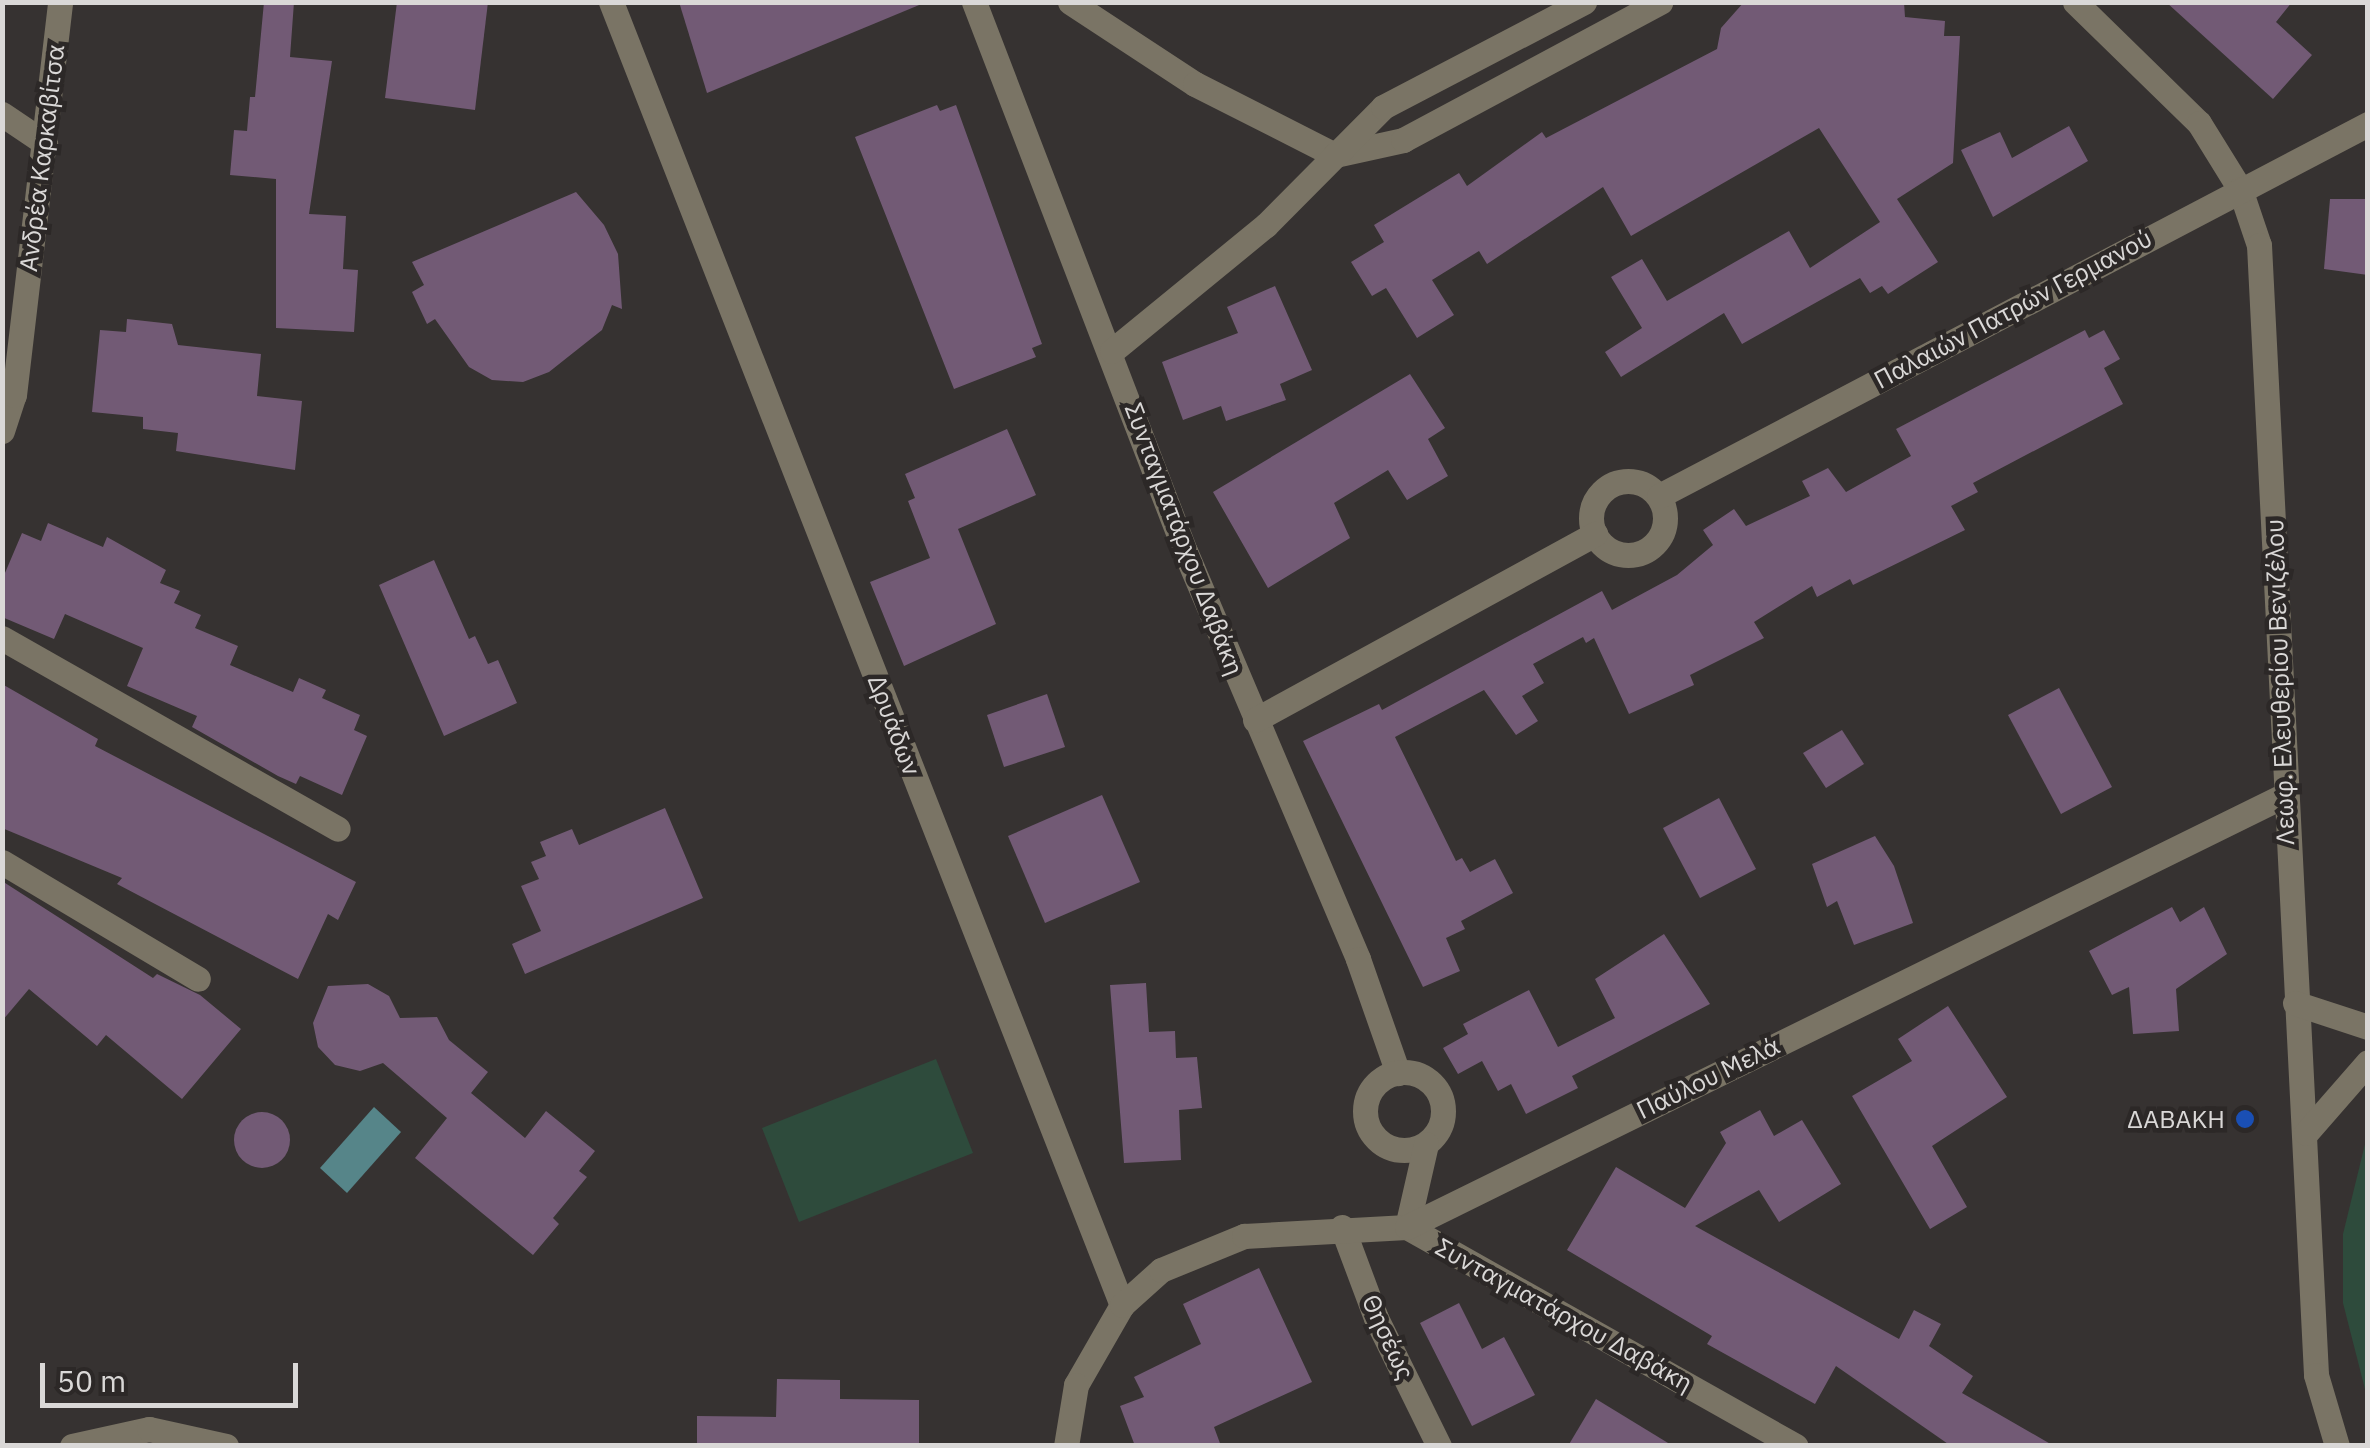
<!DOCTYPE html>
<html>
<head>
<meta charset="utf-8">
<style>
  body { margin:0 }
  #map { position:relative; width:2370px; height:1448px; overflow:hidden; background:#363231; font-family:"IBM Plex Sans",sans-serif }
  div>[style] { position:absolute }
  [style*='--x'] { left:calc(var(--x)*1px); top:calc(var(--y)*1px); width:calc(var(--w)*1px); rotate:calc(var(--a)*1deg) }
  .green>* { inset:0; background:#2e4b3c }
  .water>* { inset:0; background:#568589 }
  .building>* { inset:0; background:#725a75 }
  .round { border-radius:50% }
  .minor>* { height:25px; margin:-12.5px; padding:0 12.5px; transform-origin:12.5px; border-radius:12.5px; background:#7a7465 }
  .minor>.ring { margin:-12.5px; padding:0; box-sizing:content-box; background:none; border:25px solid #7a7465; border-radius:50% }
  .dots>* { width:28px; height:28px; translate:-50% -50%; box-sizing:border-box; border:5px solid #2c2827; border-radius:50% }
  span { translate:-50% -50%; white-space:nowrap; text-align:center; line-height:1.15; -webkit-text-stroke:9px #2c2827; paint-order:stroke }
  .street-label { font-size:25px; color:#dad8d7 }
  .poi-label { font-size:25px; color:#dad8d7 }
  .right { translate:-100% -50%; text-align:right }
  .frame { position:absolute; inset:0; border:5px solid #dad8d7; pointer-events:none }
  .scale { position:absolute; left:40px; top:1363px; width:258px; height:45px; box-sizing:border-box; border:5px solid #dad8d7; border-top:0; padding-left:12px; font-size:30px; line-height:35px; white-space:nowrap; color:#dad8d7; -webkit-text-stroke:8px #2c2827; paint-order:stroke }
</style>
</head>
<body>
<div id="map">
  <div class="green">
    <i style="clip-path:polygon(936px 1059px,973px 1153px,799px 1222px,762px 1128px)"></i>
    <i style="clip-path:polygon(2367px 1136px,2367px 1397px,2343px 1303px,2343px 1234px)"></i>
  </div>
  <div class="water">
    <i style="clip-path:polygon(374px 1107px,401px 1132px,347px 1193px,320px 1168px)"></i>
  </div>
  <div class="building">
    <i style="clip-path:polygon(264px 2px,294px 2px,290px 57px,332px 61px,309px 214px,346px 216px,343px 269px,358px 270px,354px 332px,276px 328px,276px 179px,230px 175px,234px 130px,247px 131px,250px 97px,255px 97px)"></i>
    <i style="clip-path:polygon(397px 2px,488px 2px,475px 110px,385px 98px)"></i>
    <i style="clip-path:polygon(679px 2px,924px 2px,924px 3px,707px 93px)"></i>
    <i style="clip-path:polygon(1744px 2px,1904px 2px,1905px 17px,1945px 21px,1944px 36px,1960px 36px,1953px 163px,1897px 199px,1938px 262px,1888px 294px,1882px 286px,1870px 293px,1860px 278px,1742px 344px,1724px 313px,1621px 377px,1605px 352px,1642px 328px,1611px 277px,1642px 259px,1667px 301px,1789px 231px,1810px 268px,1880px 222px,1819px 128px,1631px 236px,1603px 187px,1487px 264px,1479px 251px,1432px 280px,1454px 315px,1417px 338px,1386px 288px,1372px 296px,1351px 262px,1384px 242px,1374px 225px,1459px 173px,1467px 186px,1542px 132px,1546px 138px,1717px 49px,1721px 28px)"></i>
    <i style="clip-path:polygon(2166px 2px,2292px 2px,2276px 22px,2312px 55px,2273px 99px)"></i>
    <i style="clip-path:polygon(937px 105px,940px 111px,956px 105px,1042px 344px,1032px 348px,1036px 357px,954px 389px,855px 137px)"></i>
    <i style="clip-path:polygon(2069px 126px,2088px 161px,1993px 217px,1961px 150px,2000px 132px,2012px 158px)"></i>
    <i style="clip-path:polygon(576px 192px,604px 225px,618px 254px,622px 309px,612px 305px,602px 330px,549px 372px,523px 382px,492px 380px,469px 367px,435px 319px,427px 324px,412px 292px,424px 285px,412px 262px)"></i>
    <i style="clip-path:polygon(2330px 199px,2368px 199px,2368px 275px,2324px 269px)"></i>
    <i style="clip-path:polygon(1275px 286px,1312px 370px,1280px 384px,1286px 400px,1226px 421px,1221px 406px,1183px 420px,1162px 362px,1238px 333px,1227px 307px)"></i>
    <i style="clip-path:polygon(127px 319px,172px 324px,178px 345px,261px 354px,257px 396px,302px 401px,295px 470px,176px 451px,178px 433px,143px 429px,143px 417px,92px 412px,100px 330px,126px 332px)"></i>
    <i style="clip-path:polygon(2085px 330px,2089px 338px,2104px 330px,2120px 359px,2104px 368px,2123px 404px,1973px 483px,1978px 492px,1951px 506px,1965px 530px,1853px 585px,1850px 579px,1817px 597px,1812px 586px,1754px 622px,1764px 638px,1690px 675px,1694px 685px,1629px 714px,1594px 638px,1586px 643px,1583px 637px,1533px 664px,1544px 683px,1522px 696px,1538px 721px,1516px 735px,1484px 690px,1395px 737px,1456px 861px,1462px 858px,1470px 872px,1495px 859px,1513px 893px,1461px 921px,1465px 929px,1446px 938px,1460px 971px,1423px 987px,1303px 741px,1379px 704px,1382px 710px,1602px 591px,1612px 610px,1677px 575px,1713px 545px,1703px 530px,1734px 509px,1746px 526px,1810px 496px,1802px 481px,1828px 468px,1846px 492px,1911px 456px,1896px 429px)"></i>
    <i style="clip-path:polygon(1410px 374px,1445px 428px,1428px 439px,1448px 476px,1407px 500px,1388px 470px,1334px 503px,1350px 538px,1268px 588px,1213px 492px)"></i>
    <i style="clip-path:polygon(1007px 429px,1036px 495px,958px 529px,996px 624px,904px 666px,870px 582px,930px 558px,908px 501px,915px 498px,905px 474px)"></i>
    <i style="clip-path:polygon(48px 523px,103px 547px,107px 537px,166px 570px,160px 583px,180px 591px,174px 603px,201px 615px,195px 628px,238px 646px,230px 665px,293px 692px,299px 678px,326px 690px,322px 698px,360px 715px,354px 730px,367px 736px,342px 795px,300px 776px,296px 784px,278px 776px,192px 727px,197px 716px,127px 686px,143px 648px,65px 614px,54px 639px,2px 617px,2px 580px,22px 533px,41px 541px)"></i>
    <i style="clip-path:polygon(434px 560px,469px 639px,475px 636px,488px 664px,498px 660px,517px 703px,444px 736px,379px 585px)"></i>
    <i style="clip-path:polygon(2px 684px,98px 739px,95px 746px,356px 882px,338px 920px,328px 914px,298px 979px,117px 884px,122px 878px,2px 828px)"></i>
    <i style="clip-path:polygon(2059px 688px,2112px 787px,2061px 814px,2008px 715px)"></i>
    <i style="clip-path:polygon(1047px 694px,1065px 747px,1004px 767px,987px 715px)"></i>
    <i style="clip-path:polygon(1842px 730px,1864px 764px,1826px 788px,1803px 753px)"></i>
    <i style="clip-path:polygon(1102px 795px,1140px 882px,1045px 923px,1008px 836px)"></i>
    <i style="clip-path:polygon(1719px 798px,1756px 869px,1700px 898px,1663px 828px)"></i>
    <i style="clip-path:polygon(665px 808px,703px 898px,525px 974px,512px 944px,541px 931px,521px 886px,539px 879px,531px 862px,546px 856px,540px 842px,572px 829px,579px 845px)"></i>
    <i style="clip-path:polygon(1875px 836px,1894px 866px,1913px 923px,1854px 945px,1837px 901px,1827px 907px,1812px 864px)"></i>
    <i style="clip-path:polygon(2px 881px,153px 978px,157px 974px,200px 995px,241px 1029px,182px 1099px,106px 1035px,97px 1046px,29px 989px,2px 1021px)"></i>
    <i style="clip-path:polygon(2172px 907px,2180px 922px,2204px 907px,2227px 954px,2176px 989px,2179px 1031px,2133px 1034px,2129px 987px,2112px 995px,2089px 951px)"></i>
    <i style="clip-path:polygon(1664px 934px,1710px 1004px,1572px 1076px,1578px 1088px,1526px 1114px,1511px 1084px,1498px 1091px,1482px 1061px,1458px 1074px,1443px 1048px,1468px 1034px,1463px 1024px,1529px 990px,1558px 1047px,1615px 1018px,1595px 979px)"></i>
    <i style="clip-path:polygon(1146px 983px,1149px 1032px,1175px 1031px,1176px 1058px,1197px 1057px,1202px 1108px,1179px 1110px,1181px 1160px,1124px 1163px,1110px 985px)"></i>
    <i style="clip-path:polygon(368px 984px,389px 996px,400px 1018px,437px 1017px,449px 1040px,488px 1072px,471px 1093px,525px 1138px,546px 1111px,595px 1151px,579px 1171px,587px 1177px,553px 1218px,559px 1224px,533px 1255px,415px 1158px,447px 1118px,383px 1063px,360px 1071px,335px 1065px,318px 1047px,313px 1023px,328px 986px)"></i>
    <i style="clip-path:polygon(1948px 1006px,2007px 1097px,1932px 1146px,1967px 1207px,1930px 1229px,1852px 1096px,1912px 1061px,1898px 1039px)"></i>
    <i style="clip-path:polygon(1760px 1110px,1774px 1136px,1802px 1120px,1841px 1184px,1779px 1222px,1759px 1190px,1695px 1226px,1899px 1339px,1914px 1310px,1941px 1324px,1929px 1346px,1973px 1376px,1962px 1393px,2054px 1446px,1951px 1446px,1836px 1366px,1815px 1404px,1707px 1344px,1712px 1336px,1567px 1250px,1616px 1167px,1685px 1208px,1726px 1143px,1720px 1132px)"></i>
    <i class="round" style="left:234px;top:1112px;width:56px;height:56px"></i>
    <i style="clip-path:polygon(1259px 1268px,1312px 1382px,1214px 1427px,1221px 1446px,1135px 1446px,1120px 1406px,1144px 1397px,1134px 1377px,1201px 1344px,1183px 1304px)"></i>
    <i style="clip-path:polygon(1459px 1303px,1482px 1349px,1504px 1337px,1535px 1395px,1472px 1426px,1420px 1323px)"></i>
    <i style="clip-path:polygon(777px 1379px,840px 1380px,840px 1399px,919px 1400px,919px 1446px,697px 1446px,697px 1416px,776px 1417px)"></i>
    <i style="clip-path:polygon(1596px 1399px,1673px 1446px,1568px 1446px)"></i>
  </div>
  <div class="minor">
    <i style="--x:611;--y:2;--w:1400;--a:68.59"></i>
    <i style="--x:1122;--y:1305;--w:92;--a:119.9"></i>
    <i style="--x:1076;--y:1385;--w:62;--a:99.3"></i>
    <i style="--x:974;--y:2;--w:588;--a:68.98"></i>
    <i style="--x:1185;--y:551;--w:443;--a:67"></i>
    <i style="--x:1358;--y:959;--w:121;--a:70.7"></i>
    <i style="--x:1070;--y:2;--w:149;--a:33.3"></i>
    <i style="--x:1195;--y:84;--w:157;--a:26.9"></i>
    <i style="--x:1335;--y:155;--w:70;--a:-12.4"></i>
    <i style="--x:1403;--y:140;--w:292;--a:-28.2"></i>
    <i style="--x:2075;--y:2;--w:173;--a:44.3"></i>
    <i style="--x:2199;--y:123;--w:78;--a:58.2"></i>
    <i style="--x:2240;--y:189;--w:59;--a:71.3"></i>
    <i style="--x:2259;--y:245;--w:1131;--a:87.11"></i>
    <i style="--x:2316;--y:1375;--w:74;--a:73.5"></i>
    <i style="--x:2;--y:114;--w:52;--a:34"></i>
    <i style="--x:1112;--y:351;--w:199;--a:-39.3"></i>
    <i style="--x:1266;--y:225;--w:166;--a:-45.2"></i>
    <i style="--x:1383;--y:107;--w:227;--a:-27.6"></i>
    <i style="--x:2;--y:431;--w:38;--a:-72"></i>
    <i style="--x:14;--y:395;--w:396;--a:-83.3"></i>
    <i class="ring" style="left:1591px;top:481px;width:49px;height:49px"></i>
    <i style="--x:1659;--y:496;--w:801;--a:-27.69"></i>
    <i style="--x:2;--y:638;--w:386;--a:29.6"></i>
    <i style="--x:1255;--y:720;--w:388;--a:-28.7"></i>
    <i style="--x:2;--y:862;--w:228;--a:30.8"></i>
    <i style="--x:2295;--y:1003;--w:77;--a:18.2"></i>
    <i class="ring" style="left:1365px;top:1072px;width:53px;height:53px"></i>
    <i style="--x:2306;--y:1133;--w:94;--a:-48.9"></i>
    <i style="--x:1342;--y:1227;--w:97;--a:69.5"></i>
    <i style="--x:1376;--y:1318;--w:143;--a:63.8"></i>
    <i style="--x:1407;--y:1227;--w:446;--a:29.4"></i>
    <i style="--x:1407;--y:1227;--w:85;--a:-77.1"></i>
    <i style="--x:1122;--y:1305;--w:52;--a:-41.9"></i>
    <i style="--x:1161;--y:1270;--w:90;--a:-22.3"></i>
    <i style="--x:1244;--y:1236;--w:163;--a:-3.2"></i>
    <i style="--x:1407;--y:1227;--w:979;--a:-26.2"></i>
    <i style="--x:72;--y:1446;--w:79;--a:-12.4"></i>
    <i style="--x:149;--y:1429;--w:79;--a:12.4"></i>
  </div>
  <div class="dots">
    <i style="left:2245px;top:1119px;background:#1a4fb4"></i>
  </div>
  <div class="street-label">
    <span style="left:42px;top:158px;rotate:-83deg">Ανδρέα Καρκαβίτσα</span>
    <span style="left:2013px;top:309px;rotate:-28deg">Παλαιών Πατρών Γερμανού</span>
    <span style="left:1184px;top:539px;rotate:69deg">Συνταγματάρχου Δαβάκη</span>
    <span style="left:2280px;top:682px;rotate:-92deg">Λεωφ. Ελευθερίου Βενιζέλου</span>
    <span style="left:894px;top:725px;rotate:69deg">Δρυάδων</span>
    <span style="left:1708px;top:1078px;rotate:-26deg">Παύλου Μελά</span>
    <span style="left:1564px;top:1315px;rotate:29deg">Συνταγματάρχου Δαβάκη</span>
    <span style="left:1388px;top:1337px;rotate:65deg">Θησέως</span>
  </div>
  <div class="poi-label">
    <span class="right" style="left:2225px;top:1119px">ΔΑΒΑΚΗ</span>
  </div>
  <div class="frame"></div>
  <div class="scale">50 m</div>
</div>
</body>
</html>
